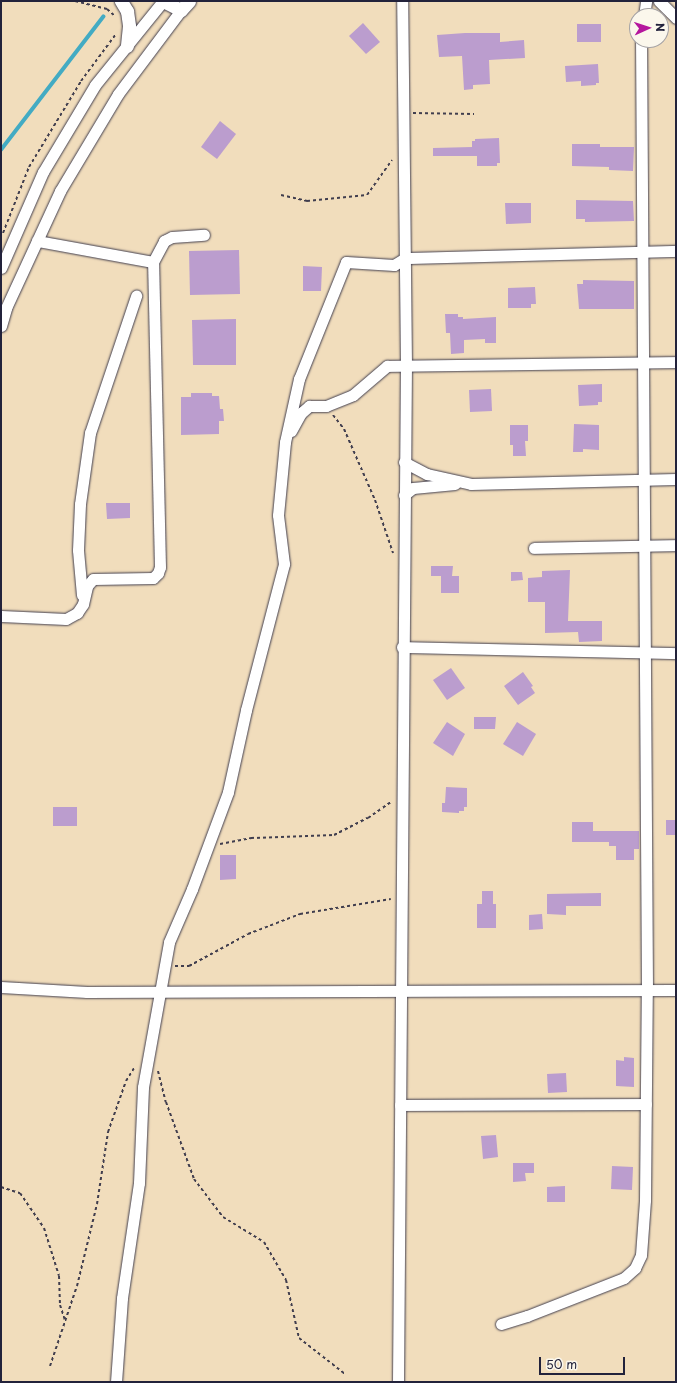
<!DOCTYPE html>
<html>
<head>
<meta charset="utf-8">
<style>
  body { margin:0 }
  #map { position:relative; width:677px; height:1383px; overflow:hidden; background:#f1ddbc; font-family:"Playpen Sans",sans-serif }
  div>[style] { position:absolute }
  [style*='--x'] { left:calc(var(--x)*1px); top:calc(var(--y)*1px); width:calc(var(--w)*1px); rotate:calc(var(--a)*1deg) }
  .stream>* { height:3.5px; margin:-1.75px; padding:0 1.75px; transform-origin:1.75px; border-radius:1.75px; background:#43abc3 }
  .building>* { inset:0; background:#bb9dce }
  .path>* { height:2px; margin-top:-1px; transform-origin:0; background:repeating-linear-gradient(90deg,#413e4e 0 3px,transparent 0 6px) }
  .roads { filter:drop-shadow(0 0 1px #413e4e) drop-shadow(0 0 1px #413e4e) }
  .minor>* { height:11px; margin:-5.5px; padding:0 5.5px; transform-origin:5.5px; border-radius:5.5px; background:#fff }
  .tertiary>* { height:13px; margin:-6.5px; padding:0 6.5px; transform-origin:6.5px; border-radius:6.5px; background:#fff }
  span { translate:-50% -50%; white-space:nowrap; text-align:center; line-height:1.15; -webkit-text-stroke:3px #fbf7ec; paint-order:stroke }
  .frame { position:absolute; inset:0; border:2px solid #22223b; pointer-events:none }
  .north { position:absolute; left:629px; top:8px; width:40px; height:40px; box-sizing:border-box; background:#fbf7ec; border:1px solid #a4a2a5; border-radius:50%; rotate:87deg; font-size:11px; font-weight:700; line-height:16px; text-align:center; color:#22223b }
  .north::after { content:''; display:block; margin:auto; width:14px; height:18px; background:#b5179e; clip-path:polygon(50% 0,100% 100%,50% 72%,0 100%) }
  .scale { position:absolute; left:539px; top:1357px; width:86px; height:18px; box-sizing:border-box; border:2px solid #22223b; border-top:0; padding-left:5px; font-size:12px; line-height:14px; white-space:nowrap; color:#22223b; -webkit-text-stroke:3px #fbf7ec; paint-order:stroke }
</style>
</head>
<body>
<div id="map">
  <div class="stream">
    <i style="--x:1;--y:150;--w:168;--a:-52.5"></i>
  </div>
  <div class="building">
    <i style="clip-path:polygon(363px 23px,380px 42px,366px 54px,349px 36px)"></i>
    <i style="clip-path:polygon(577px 24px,601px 24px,601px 42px,577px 42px)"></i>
    <i style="clip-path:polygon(465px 33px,500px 33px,500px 42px,524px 40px,525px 58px,489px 60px,490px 84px,473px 85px,473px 89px,464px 90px,462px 56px,439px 57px,437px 35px)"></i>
    <i style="clip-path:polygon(598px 64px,599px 83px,596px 83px,596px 85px,581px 86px,581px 81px,566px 82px,565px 66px)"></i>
    <i style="clip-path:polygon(220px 121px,236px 134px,217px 159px,201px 147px)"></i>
    <i style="clip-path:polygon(499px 138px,500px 163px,497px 163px,497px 166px,477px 166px,477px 156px,433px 156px,433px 148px,472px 147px,472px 141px,475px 141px,475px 139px)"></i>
    <i style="clip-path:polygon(572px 144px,600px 144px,600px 147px,634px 147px,633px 171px,609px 170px,609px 167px,572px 166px)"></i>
    <i style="clip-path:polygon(576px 200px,633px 201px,634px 221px,585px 222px,585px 219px,576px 219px)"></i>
    <i style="clip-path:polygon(505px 203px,531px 203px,531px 223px,506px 224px)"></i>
    <i style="clip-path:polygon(239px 250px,240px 294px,190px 295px,189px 251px)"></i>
    <i style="clip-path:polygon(303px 266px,322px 267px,321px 291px,303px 291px)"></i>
    <i style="clip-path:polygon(583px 280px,634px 281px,634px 309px,579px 309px,577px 284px,583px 284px)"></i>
    <i style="clip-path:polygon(535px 287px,536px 304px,531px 304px,531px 308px,508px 308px,508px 288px)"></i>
    <i style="clip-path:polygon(445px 314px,458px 314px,458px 317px,463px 317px,463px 319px,496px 317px,496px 343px,485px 343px,485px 339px,464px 340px,464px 353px,451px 354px,450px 333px,446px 333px)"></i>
    <i style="clip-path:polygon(236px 319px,236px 365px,193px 365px,192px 320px)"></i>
    <i style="clip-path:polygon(602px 384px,602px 402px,598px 402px,598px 405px,579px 406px,578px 385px)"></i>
    <i style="clip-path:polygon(491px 389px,492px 411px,470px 412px,469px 390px)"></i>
    <i style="clip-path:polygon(191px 393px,212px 393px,212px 396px,219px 396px,220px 409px,223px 409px,224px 421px,219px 421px,219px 434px,181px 435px,181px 397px,191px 397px)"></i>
    <i style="clip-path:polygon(574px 424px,599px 425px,599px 450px,583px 449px,583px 452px,573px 452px)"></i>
    <i style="clip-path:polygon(510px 425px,528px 425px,528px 441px,525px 441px,526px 456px,513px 456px,513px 445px,510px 445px)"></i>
    <i style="clip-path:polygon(106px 503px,130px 503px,130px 518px,107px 519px)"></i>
    <i style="clip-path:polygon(431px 566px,453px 566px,452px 576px,459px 576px,459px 593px,441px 593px,441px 576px,431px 576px)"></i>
    <i style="clip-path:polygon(570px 570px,568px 621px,602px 621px,602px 641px,579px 642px,578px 632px,545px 633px,545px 602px,528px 602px,528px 578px,542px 577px,542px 571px)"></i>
    <i style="clip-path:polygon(511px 572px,522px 572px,523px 580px,511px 581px)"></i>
    <i style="clip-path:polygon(451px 668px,465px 688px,447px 700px,433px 680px)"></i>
    <i style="clip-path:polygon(523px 672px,533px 686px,531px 687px,535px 693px,518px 705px,504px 686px)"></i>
    <i style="clip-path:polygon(474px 717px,496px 717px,495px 729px,474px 729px)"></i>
    <i style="clip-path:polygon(447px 722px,465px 734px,453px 756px,433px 743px)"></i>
    <i style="clip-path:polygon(517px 722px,536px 734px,523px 756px,503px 744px)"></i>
    <i style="clip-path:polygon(446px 787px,467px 788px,467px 807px,464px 807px,464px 811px,459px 811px,459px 813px,442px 812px,442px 803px,445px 803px)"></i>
    <i style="clip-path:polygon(53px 807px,77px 807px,77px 826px,53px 826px)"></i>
    <i style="clip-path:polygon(666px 820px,676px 820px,676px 835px,666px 835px)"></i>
    <i style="clip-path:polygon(572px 822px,593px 822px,593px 831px,639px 831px,639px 849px,634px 849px,634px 860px,616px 860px,616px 846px,609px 846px,609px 842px,572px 842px)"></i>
    <i style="clip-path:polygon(220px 855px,236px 855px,236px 879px,220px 880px)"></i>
    <i style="clip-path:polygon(482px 891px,493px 891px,493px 904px,496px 904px,496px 928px,477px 928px,477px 904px,482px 904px)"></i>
    <i style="clip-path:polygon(601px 893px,601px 906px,566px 906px,566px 915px,547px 914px,547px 894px)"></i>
    <i style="clip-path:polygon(542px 914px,543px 929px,529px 930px,529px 915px)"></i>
    <i style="clip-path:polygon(624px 1057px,634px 1058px,634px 1087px,616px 1086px,616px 1060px,624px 1061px)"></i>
    <i style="clip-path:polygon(566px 1073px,567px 1092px,548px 1093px,547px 1074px)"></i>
    <i style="clip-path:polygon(496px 1135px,498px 1157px,483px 1159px,481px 1136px)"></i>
    <i style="clip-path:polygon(513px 1163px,534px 1163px,534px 1173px,525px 1173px,526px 1181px,513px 1182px)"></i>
    <i style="clip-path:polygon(612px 1166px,633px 1167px,632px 1190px,611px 1189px)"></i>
    <i style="clip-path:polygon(565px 1186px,565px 1202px,547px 1202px,547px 1187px)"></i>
  </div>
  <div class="path">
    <i style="--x:75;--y:1;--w:33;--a:14"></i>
    <i style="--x:107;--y:9;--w:9;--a:41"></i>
    <i style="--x:413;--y:113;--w:61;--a:0.9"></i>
    <i style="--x:281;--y:195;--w:27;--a:13"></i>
    <i style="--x:307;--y:201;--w:60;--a:-5.7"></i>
    <i style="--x:367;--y:195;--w:43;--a:-54.5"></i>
    <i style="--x:3;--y:233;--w:71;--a:-68.5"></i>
    <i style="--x:29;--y:167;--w:100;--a:-58.8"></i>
    <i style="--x:81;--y:81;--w:59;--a:-53.3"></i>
    <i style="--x:333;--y:415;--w:18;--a:52"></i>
    <i style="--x:344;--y:429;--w:77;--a:66.4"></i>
    <i style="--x:375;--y:500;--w:56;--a:71.2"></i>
    <i style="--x:220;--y:844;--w:32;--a:-11"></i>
    <i style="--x:251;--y:838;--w:83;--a:-2.1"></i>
    <i style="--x:334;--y:835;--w:38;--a:-27"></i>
    <i style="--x:368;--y:818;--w:29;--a:-35"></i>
    <i style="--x:175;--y:966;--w:14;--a:0"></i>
    <i style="--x:189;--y:966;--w:67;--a:-28.5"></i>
    <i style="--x:248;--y:934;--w:56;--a:-21"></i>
    <i style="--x:300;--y:914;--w:92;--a:-9.4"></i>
    <i style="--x:158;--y:1071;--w:32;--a:76"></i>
    <i style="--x:166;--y:1102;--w:82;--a:70"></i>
    <i style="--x:194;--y:1179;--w:48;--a:52.7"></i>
    <i style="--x:223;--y:1217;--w:48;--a:31.4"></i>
    <i style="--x:264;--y:1242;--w:44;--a:59.9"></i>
    <i style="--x:286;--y:1280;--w:59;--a:77.4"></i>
    <i style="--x:299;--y:1338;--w:58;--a:38"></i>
    <i style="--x:1;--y:1187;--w:20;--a:18"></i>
    <i style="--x:20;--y:1193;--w:42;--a:55.6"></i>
    <i style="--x:44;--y:1228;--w:50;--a:72.6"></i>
    <i style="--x:59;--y:1276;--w:29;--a:88"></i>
    <i style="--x:60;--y:1305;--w:16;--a:72"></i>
    <i style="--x:50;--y:1366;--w:84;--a:-71.4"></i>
    <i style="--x:77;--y:1286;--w:84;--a:-76.3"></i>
    <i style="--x:97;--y:1204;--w:73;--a:-81.3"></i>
    <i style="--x:108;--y:1132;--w:54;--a:-70.6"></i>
    <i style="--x:126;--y:1081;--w:15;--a:-58"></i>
  </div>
  <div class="roads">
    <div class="minor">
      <i style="--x:659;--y:1;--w:24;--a:45"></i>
      <i style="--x:644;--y:16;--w:15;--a:-82"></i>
      <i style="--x:153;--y:262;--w:24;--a:-62"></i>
      <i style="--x:164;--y:241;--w:9;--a:-27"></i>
      <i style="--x:172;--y:237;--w:32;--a:-4"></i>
      <i style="--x:1;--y:268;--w:105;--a:-66.4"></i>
      <i style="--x:43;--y:172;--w:101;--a:-59.1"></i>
      <i style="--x:95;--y:85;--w:108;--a:-51"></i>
      <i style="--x:1;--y:326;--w:19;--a:-74"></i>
      <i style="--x:6;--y:308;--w:129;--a:-65.2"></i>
      <i style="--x:60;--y:191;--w:113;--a:-59.1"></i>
      <i style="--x:118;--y:94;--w:105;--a:-53.1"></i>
      <i style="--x:291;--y:431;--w:21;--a:-61"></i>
      <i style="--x:301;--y:413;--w:11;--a:-41"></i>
      <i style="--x:309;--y:406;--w:17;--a:0"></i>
      <i style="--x:326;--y:406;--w:29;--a:-22"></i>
      <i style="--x:353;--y:395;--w:45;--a:-40.5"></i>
      <i style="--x:387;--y:366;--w:289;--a:-0.8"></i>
      <i style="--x:404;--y:462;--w:26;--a:28"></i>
      <i style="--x:427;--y:474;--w:45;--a:12.8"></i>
      <i style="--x:471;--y:484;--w:205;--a:-1.4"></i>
      <i style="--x:404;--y:495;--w:11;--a:-38"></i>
      <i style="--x:413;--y:488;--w:42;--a:-5.4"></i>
      <i style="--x:534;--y:548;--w:142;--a:-1.2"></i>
      <i style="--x:82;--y:595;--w:45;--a:-95.1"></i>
      <i style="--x:78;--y:550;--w:46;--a:-87.5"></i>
      <i style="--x:80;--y:504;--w:72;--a:-82"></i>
      <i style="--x:90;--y:433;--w:145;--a:-71.4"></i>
      <i style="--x:1;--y:616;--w:65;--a:2.6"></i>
      <i style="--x:66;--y:619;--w:13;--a:-29"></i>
      <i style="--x:77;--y:613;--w:11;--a:-56"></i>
      <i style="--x:83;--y:604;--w:18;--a:-77"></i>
      <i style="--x:87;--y:586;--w:9;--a:-49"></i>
      <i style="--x:93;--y:579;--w:60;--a:-1"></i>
      <i style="--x:153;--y:578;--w:7;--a:-45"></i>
      <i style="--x:158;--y:573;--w:6;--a:-72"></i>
      <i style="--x:160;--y:567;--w:305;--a:-91.3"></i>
      <i style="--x:153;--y:262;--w:118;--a:-169.7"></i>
      <i style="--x:402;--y:647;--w:274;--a:1.3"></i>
      <i style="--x:1;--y:987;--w:86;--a:3.3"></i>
      <i style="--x:87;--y:992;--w:589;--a:-0.19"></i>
      <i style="--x:400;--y:1105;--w:246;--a:-0.2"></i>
      <i style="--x:501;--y:1324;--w:27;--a:-17"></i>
      <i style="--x:527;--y:1316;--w:104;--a:-21.4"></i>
      <i style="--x:624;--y:1278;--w:15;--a:-42"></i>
      <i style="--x:635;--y:1268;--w:14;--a:-65"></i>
      <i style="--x:641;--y:1255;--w:55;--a:-85.8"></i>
      <i style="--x:645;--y:1200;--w:211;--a:-89.5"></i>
      <i style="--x:647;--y:989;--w:949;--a:-90.36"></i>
      <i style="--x:116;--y:1382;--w:84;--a:-85.9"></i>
      <i style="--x:122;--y:1298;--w:116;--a:-81.6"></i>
      <i style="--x:139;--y:1183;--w:96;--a:-87.6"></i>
      <i style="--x:143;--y:1087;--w:147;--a:-79.8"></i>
      <i style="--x:169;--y:942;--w:58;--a:-66.5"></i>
      <i style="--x:192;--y:889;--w:103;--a:-69.6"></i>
      <i style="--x:228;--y:792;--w:84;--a:-77.6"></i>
      <i style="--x:246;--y:710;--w:151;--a:-75.4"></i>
      <i style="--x:284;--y:564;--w:49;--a:-97"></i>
      <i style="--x:278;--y:515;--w:73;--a:-84.5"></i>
      <i style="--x:285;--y:442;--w:65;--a:-77.5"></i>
      <i style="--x:299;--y:379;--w:126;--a:-68.1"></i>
      <i style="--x:346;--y:262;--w:48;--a:3.6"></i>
      <i style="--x:394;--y:265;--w:13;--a:-32"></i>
      <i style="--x:405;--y:258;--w:271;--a:-1.5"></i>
      <i style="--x:398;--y:1382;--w:1017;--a:-89.55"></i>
      <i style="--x:406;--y:365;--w:364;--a:-90.6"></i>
    </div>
    <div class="tertiary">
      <i style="--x:121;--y:1;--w:12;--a:59"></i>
      <i style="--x:127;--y:11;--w:15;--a:82"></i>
      <i style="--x:129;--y:26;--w:20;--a:96"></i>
      <i style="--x:163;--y:1;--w:20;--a:27"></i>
      <i style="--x:181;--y:10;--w:12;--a:-48"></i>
    </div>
  </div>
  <div class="frame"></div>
  <div class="north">N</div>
  <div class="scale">50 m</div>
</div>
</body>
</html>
